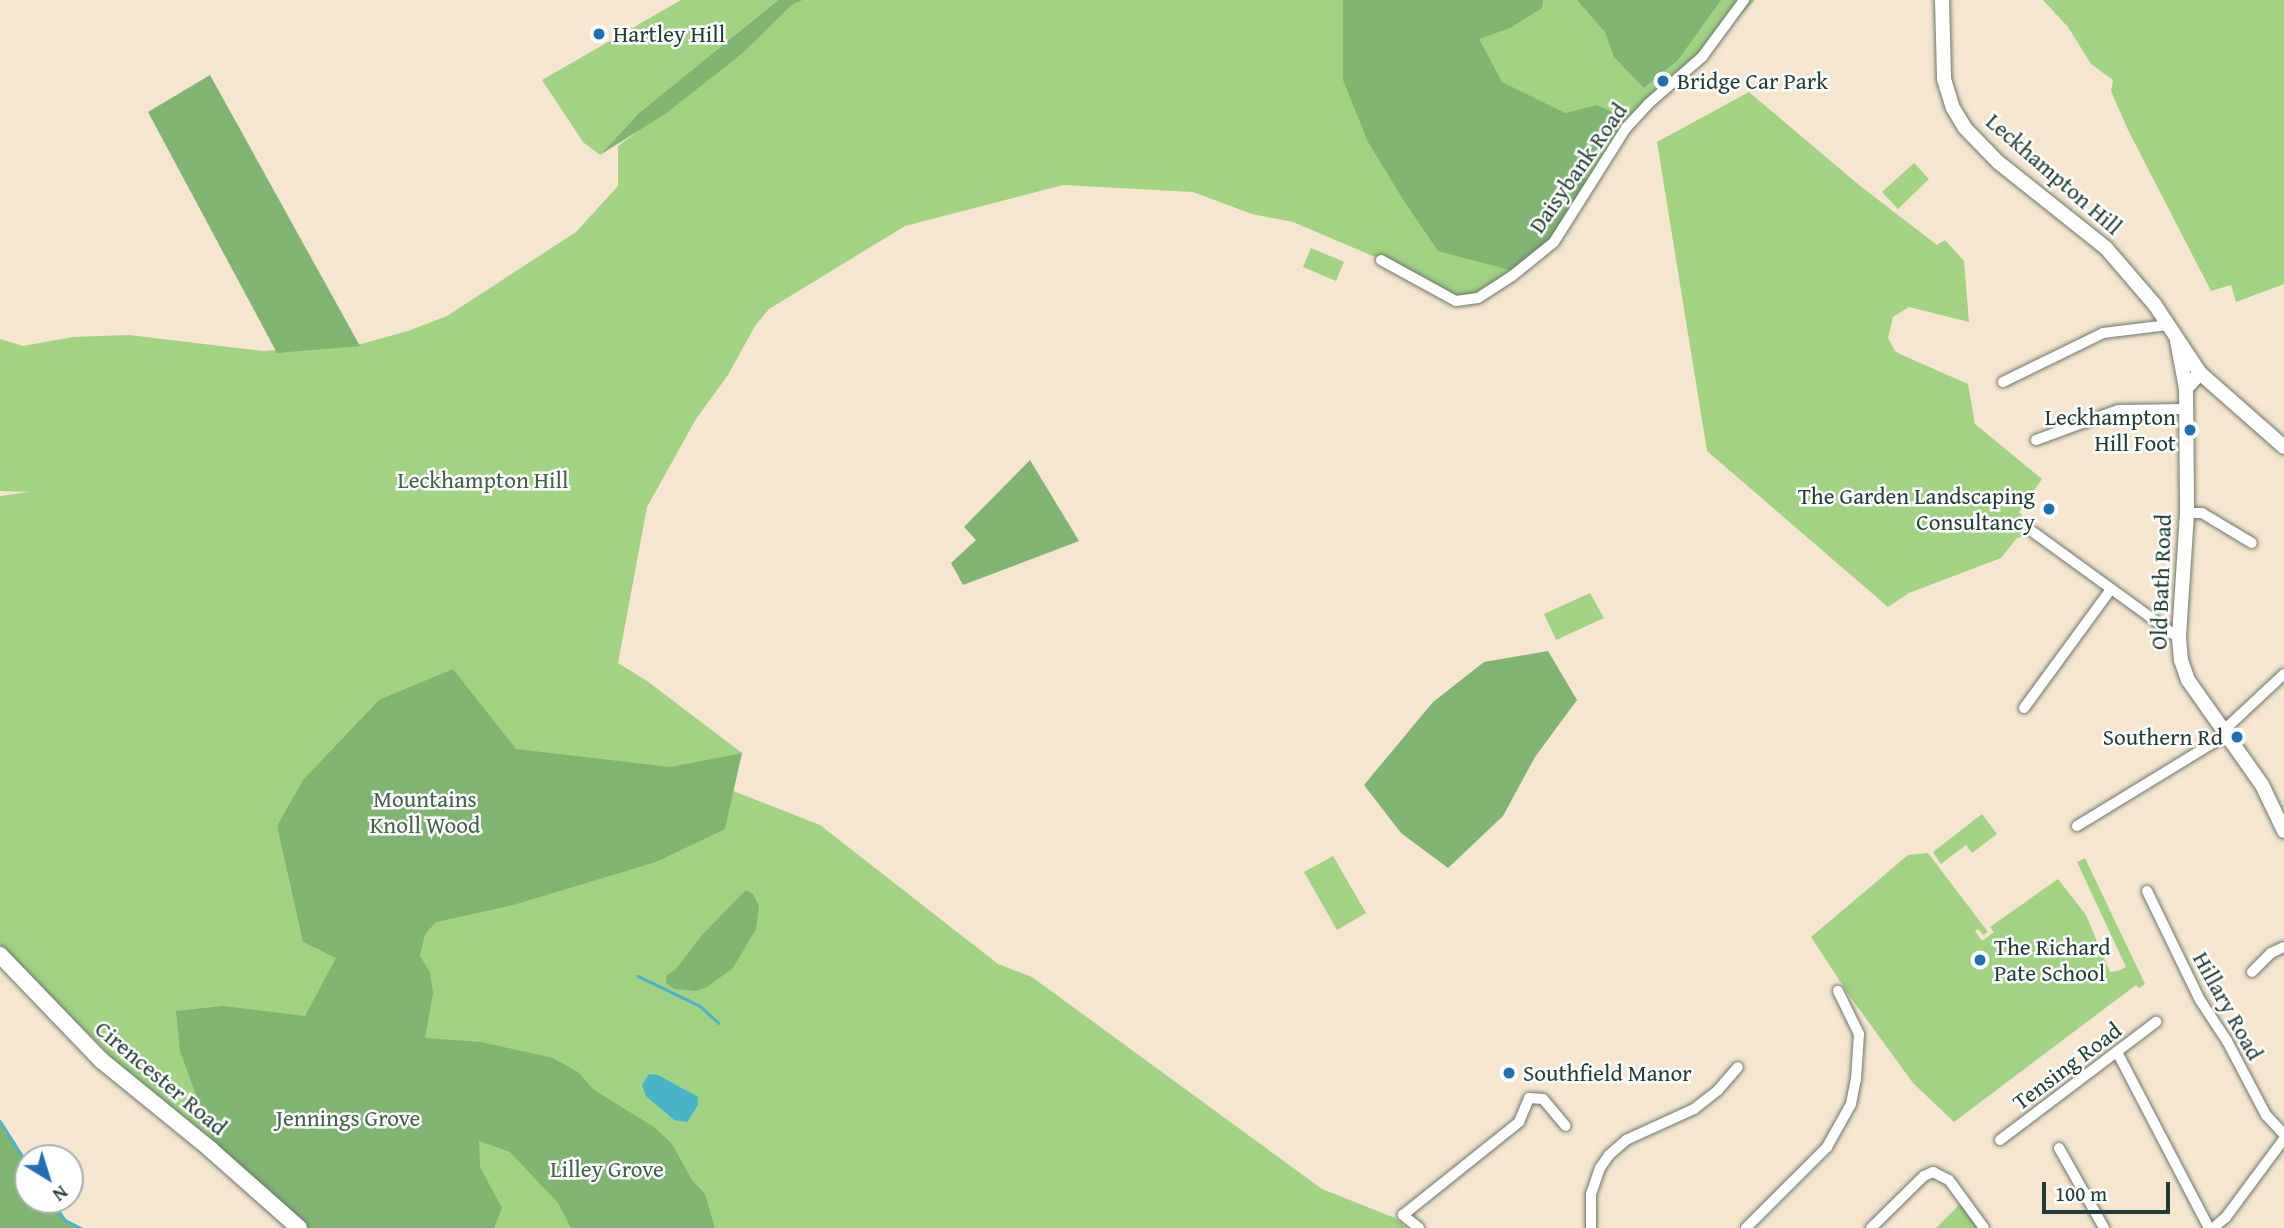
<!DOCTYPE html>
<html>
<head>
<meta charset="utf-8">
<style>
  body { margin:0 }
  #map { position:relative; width:2284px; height:1228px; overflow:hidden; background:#f6e6cf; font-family:"Gentium Book Plus",serif }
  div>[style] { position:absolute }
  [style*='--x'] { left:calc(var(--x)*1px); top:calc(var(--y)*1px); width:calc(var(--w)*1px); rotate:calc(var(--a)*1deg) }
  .green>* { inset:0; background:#a1d383 }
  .forest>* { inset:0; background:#80b571 }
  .water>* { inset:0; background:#49b3c7 }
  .stream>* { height:2.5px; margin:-1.25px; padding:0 1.25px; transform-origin:1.25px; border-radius:1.25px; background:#49b3c7 }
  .roads { filter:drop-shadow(0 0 2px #6a786a) drop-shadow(0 0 2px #6a786a) }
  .street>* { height:10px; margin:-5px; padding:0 5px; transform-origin:5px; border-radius:5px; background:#fff }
  .secondary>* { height:14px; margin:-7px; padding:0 7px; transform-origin:7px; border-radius:7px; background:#fff }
  .primary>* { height:16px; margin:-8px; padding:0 8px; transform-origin:8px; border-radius:8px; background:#fff }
  .dots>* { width:19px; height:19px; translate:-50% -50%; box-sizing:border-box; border:4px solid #fff; border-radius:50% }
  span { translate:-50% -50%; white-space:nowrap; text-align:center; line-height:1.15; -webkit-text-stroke:5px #fff; paint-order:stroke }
  .poi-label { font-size:23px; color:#1f3d34 }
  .left { translate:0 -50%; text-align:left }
  .right { translate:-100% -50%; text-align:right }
  .street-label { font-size:23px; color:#1f3d34 }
  .park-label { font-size:23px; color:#406248 }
  .north { position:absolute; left:14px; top:1144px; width:70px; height:70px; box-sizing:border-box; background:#fff; border:2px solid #a5b1ae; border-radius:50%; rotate:142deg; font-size:19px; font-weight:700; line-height:28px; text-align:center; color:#1f3d34 }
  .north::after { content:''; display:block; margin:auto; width:24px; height:32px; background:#1f6fb2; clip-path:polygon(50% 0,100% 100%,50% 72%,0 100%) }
  .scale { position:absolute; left:2042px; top:1182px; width:128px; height:32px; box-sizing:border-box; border:4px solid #1f3d34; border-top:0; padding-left:9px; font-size:21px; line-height:24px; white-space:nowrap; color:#1f3d34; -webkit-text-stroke:5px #fff; paint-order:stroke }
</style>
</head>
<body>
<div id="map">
  <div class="green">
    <i style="clip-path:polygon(681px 0,778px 0,639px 113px,600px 155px,583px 142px,542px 80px)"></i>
    <i style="clip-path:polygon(803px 0,1755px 0,1689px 69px,1648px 104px,1607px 160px,1512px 276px,1466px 301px,1401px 268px,1293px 222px,1252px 214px,1193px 192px,1063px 185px,905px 226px,769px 309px,755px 326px,728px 375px,696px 419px,647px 507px,618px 663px,647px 681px,742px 753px,672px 767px,820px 825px,998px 964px,1032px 977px,1322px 1189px,1395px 1218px,1407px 1228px,308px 1228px,126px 1072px,0 945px,0 496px,29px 492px,0 491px,0 339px,23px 346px,73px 337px,129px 335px,263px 351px,361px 344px,408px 331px,447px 316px,576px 232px,618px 186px,618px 146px,743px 53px,792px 5px)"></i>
    <i style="clip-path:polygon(2043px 0,2284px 0,2284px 284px,2236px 302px,2231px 285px,2211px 291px,2128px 130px,2111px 91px,2113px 80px,2091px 64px,2068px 27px)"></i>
    <i style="clip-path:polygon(1749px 92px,1859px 185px,1937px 245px,1945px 240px,1964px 261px,1969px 322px,1909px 307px,1893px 317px,1888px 338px,1895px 351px,1902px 355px,1968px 384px,1975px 424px,2042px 479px,2019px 512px,2032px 526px,2028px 535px,2017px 538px,2001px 558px,1909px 593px,1888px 607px,1707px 451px,1657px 142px)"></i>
    <i style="clip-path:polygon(1914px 163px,1929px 179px,1898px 209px,1882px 192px)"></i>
    <i style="clip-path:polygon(1311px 248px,1344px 262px,1336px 281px,1303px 267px)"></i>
    <i style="clip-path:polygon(1590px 593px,1604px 618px,1556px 640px,1544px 614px)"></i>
    <i style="clip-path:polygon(1982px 814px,1997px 834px,1972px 853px,1966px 845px,1941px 864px,1933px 852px)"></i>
    <i style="clip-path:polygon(1928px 853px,1988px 932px,1983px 935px,1978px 929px,1975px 931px,1982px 941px,1994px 932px,1990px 927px,2058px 879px,2086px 915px,2110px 972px,2118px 971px,2126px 967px,2077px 862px,2085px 858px,2145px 984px,2139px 988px,2136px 985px,1954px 1122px,1913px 1083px,1851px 998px,1811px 937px,1908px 855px)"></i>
    <i style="clip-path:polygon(1333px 856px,1366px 913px,1337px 930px,1304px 872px)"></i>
    <i style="clip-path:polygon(1965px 1199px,1984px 1228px,1936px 1228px)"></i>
  </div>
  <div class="forest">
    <i style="clip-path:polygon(778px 0,803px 0,792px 5px,743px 53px,665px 114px,600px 155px,639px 113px)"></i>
    <i style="clip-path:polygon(1343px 0,1543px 0,1542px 8px,1510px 28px,1479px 39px,1502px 82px,1565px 113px,1597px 105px,1618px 115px,1617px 128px,1585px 177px,1591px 186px,1554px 242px,1517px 272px,1438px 251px,1404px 201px,1368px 142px,1343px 80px)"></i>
    <i style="clip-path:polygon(1577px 0,1721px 0,1678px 60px,1644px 88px,1614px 57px,1605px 32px)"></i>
    <i style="clip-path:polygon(210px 75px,360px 346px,277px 353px,148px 112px)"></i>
    <i style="clip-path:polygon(1030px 460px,1079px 541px,963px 585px,951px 563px,976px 540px,964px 527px)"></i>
    <i style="clip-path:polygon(1548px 651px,1577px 700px,1535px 757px,1503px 816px,1448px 868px,1401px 833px,1364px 785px,1433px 702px,1484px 662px)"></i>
    <i style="clip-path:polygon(453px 669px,516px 749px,670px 767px,742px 753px,725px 829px,656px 862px,513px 905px,436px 922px,425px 934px,420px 956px,430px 972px,433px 993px,425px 1038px,481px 1042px,553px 1058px,578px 1072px,594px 1090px,654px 1127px,672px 1144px,692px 1180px,705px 1194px,715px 1228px,571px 1228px,558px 1203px,510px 1152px,479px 1141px,480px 1167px,502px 1208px,494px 1228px,299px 1228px,218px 1156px,180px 1051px,176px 1011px,223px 1006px,305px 1016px,336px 958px,303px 942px,277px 826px,303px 780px,379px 700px)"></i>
    <i style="clip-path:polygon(746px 890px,753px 894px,759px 906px,756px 929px,733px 968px,707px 987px,696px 991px,674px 989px,666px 983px,666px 976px,676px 969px,702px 935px)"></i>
    <i style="clip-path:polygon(0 1121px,28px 1165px,28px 1200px,51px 1200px,65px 1220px,81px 1228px,0 1228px)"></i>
  </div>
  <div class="water">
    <i style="clip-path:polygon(649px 1074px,658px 1075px,698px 1097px,698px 1105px,687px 1122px,674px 1120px,646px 1096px,642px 1085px)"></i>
  </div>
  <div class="stream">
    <i style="--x:638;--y:976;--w:69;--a:25.8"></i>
    <i style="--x:700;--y:1006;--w:25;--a:42"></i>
    <i style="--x:0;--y:1121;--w:52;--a:57.5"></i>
    <i style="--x:51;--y:1200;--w:24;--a:55"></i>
    <i style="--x:65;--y:1220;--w:18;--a:27"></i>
  </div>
  <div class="roads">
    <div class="street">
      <i style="--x:1381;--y:260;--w:85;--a:28.7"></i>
      <i style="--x:1456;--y:301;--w:22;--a:-8"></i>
      <i style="--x:1478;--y:298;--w:40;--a:-32.9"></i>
      <i style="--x:1512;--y:276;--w:54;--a:-39"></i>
      <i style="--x:1554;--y:242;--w:135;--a:-57.7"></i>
      <i style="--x:1626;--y:128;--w:33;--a:-47"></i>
      <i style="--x:1648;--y:104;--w:72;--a:-41"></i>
      <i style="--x:1702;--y:57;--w:71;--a:-53.6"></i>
      <i style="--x:2003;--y:382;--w:111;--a:-26.1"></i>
      <i style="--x:2103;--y:333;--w:66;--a:-6.9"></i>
      <i style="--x:2036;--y:440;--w:87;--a:-20.1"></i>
      <i style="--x:2118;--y:410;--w:68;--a:-0.8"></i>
      <i style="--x:2187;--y:513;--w:15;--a:0"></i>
      <i style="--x:2202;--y:513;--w:58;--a:31"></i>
      <i style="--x:2033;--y:532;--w:180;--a:36"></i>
      <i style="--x:2024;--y:708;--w:147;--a:-53.8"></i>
      <i style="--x:2223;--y:731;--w:83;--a:-43.1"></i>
      <i style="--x:2077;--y:826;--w:175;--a:-31.4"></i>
      <i style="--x:2147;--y:891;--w:121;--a:64.1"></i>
      <i style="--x:2200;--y:1000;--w:49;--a:56.6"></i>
      <i style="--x:2227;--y:1041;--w:84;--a:62.2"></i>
      <i style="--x:2266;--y:1115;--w:26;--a:47"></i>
      <i style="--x:2252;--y:972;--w:27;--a:-45"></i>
      <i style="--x:2271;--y:953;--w:14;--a:-25"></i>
      <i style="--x:2117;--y:1052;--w:199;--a:62.4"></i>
      <i style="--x:2000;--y:1140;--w:196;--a:-37.1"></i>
      <i style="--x:2059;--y:1148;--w:92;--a:60.6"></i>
      <i style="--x:1419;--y:1228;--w:21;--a:-141"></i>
      <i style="--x:1403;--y:1215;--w:149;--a:-38.7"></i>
      <i style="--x:1519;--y:1122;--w:26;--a:-67"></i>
      <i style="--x:1529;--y:1098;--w:14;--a:4"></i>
      <i style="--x:1543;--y:1099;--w:35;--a:50"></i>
      <i style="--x:1591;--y:1228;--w:34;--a:-90"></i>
      <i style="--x:1591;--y:1194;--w:28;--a:-71"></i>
      <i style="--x:1600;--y:1168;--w:16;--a:-55"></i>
      <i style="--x:1609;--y:1155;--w:23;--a:-41"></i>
      <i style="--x:1626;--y:1140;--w:75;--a:-24.5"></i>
      <i style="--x:1694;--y:1109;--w:31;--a:-38"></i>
      <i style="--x:1718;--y:1090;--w:30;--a:-49"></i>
      <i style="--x:1746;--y:1228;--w:115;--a:-45"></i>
      <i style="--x:1827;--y:1147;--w:49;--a:-60.8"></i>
      <i style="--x:1851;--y:1104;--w:25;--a:-79"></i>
      <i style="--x:1856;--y:1079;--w:45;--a:-86.2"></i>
      <i style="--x:1859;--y:1034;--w:48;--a:-116"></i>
      <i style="--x:1871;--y:1228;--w:74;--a:-44.5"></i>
      <i style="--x:1924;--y:1176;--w:10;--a:-24"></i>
      <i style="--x:1933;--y:1172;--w:18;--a:27"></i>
      <i style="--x:1949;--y:1180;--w:59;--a:53.9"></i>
      <i style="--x:2213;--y:1228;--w:17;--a:-40"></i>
      <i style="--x:2226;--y:1217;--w:97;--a:-53.4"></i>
    </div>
    <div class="secondary">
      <i style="--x:1942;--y:0;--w:79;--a:88.5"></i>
      <i style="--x:1944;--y:79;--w:30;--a:73"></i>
      <i style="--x:1953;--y:108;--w:23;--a:59"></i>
      <i style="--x:1965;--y:128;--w:47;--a:45.9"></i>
      <i style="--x:1998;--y:162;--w:138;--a:38.5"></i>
      <i style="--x:2106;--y:248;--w:75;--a:49.3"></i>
      <i style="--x:2155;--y:305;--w:82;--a:56.5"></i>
      <i style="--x:2200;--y:373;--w:112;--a:41.4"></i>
      <i style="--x:2177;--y:341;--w:48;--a:79.2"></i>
      <i style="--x:2200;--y:373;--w:21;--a:133"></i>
      <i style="--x:2186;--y:388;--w:125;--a:89.5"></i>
      <i style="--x:2187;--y:513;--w:125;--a:93.7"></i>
      <i style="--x:2179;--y:638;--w:22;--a:85"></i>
      <i style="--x:2181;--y:660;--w:21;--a:71"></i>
      <i style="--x:2188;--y:680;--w:128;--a:54.8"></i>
      <i style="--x:2262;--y:785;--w:51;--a:64.4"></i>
    </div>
    <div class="primary">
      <i style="--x:0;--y:955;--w:146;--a:46.1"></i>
      <i style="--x:101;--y:1060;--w:141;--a:39.2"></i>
      <i style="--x:210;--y:1149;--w:119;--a:41.6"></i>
    </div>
  </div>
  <div class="dots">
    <i style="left:599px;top:34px;background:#1f6fb2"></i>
    <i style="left:1663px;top:81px;background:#1f6fb2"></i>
    <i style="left:2190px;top:430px;background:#1f6fb2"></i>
    <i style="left:2049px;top:509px;background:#1f6fb2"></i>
    <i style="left:2237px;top:737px;background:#1f6fb2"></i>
    <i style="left:1980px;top:960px;background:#1f6fb2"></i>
    <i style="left:1509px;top:1073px;background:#1f6fb2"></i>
  </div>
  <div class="poi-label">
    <span class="left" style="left:613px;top:34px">Hartley Hill</span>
    <span class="left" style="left:1677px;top:81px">Bridge Car Park</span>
    <span class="right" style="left:2176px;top:430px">Leckhampton<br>Hill Foot</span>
    <span class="right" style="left:2035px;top:509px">The Garden Landscaping<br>Consultancy</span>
    <span class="right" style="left:2223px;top:737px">Southern Rd</span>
    <span class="left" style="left:1994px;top:960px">The Richard<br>Pate School</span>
    <span class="left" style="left:1523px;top:1073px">Southfield Manor</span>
  </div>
  <div class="street-label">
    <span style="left:1578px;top:168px;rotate:-55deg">Daisybank Road</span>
    <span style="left:2054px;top:174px;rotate:41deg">Leckhampton Hill</span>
    <span style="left:2161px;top:582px;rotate:-88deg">Old Bath Road</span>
    <span style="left:2228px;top:1006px;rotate:61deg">Hillary Road</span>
    <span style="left:2067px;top:1066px;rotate:-37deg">Tensing Road</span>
    <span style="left:161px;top:1078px;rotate:40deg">Cirencester Road</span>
  </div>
  <div class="park-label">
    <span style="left:483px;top:480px">Leckhampton Hill</span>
    <span style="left:425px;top:812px">Mountains<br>Knoll Wood</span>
    <span style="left:348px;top:1118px">Jennings Grove</span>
    <span style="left:607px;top:1169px">Lilley Grove</span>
  </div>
  <div class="north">N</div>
  <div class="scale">100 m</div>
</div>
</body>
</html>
